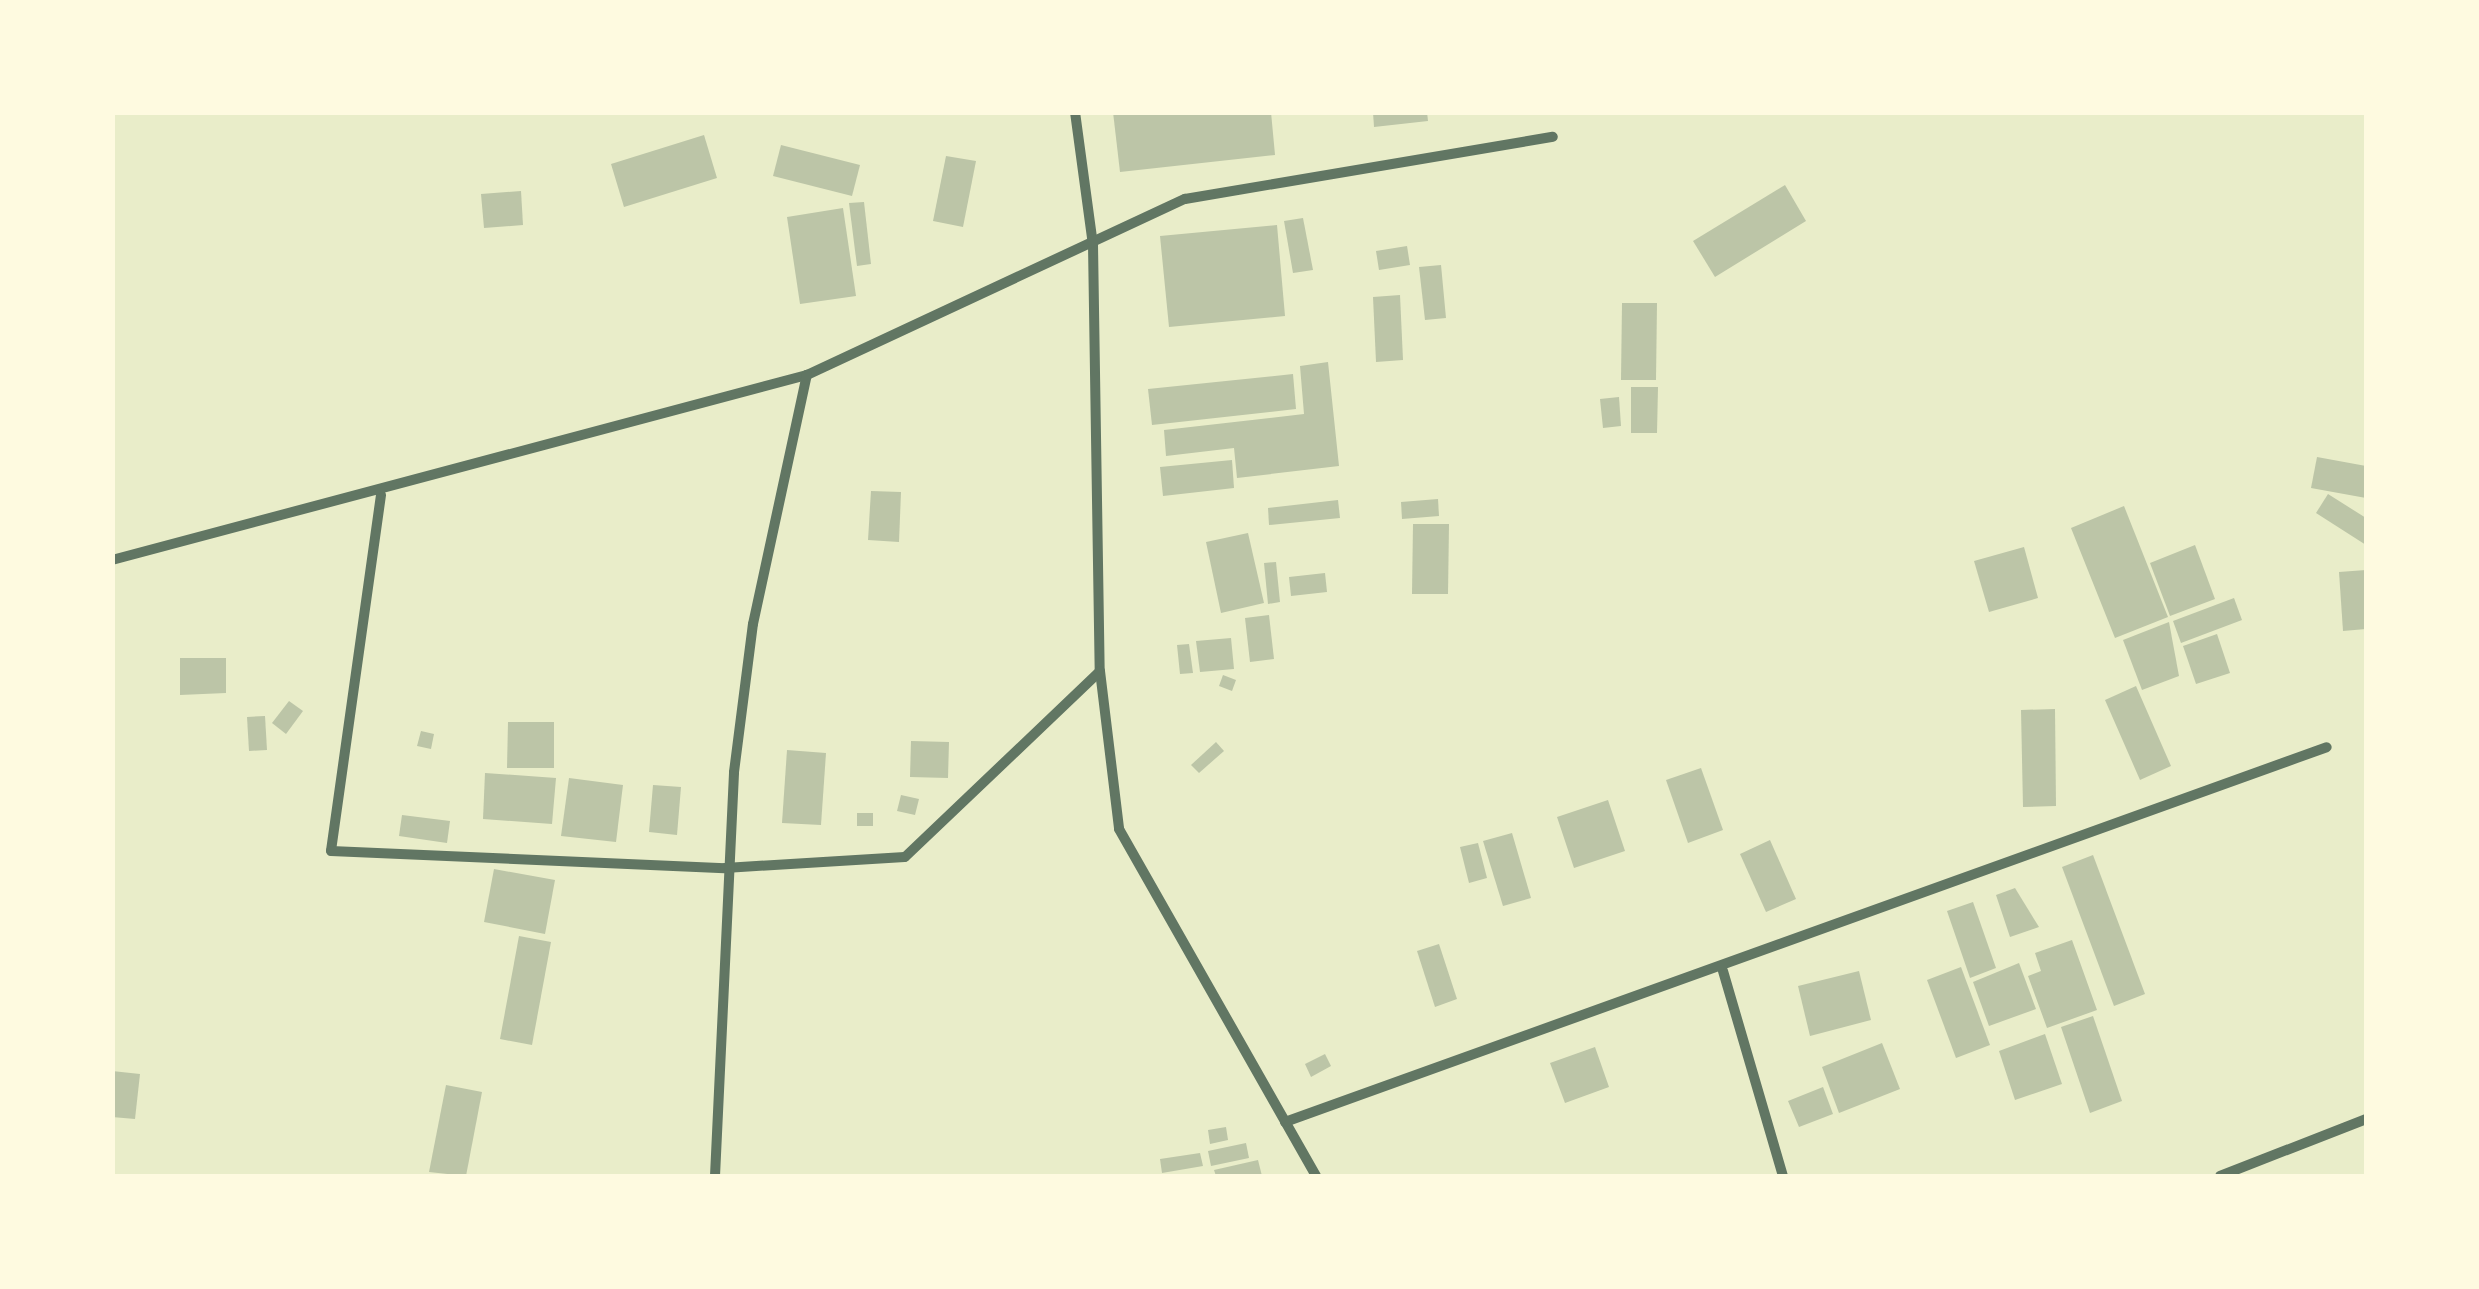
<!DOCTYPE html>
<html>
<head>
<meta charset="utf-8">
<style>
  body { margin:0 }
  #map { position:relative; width:2479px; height:1289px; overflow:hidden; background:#e9edc9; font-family:Mulish,sans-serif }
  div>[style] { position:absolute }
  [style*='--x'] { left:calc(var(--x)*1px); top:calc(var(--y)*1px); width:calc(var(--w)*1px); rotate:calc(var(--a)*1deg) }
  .building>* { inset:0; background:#bcc5a7 }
  .minor>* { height:10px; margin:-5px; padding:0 5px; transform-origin:5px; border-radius:5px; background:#617663 }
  span { translate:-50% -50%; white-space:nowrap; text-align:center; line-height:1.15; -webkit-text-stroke:10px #fefae0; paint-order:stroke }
  .frame { position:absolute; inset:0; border:115px solid #fefae0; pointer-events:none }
</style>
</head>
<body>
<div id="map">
  <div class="building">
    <i style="clip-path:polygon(1113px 112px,1271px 112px,1275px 155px,1120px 172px)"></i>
    <i style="clip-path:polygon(1373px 112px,1427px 112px,1428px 121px,1374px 127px)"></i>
    <i style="clip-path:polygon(704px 135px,717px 178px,624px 207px,611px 164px)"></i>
    <i style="clip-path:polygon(781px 145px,860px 165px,852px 196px,773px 176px)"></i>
    <i style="clip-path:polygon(946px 156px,976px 161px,963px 227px,933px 221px)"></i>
    <i style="clip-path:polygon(1785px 185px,1806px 221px,1715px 277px,1693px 241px)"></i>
    <i style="clip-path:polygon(521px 191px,523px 225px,484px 228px,481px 194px)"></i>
    <i style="clip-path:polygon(864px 202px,871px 264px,857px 266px,849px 203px)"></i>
    <i style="clip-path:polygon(843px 208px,856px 296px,800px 304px,787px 217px)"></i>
    <i style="clip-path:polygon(1303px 218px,1313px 270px,1293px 273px,1284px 221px)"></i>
    <i style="clip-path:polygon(1277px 225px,1285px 316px,1169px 327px,1160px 236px)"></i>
    <i style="clip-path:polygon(1407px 246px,1410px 265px,1379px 270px,1376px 251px)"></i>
    <i style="clip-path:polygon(1441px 265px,1446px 318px,1425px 320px,1419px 267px)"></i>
    <i style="clip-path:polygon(1400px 295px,1403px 360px,1376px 362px,1373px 297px)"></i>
    <i style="clip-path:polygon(1622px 303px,1657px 303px,1656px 380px,1621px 380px)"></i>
    <i style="clip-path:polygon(1328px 362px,1339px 466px,1237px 478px,1234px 448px,1166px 456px,1164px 430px,1304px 414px,1300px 366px)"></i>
    <i style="clip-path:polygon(1293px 374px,1296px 409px,1152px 425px,1148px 389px)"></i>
    <i style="clip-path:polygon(1631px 387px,1658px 387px,1657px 433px,1631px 433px)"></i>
    <i style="clip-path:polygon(1619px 397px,1621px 426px,1603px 428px,1600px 399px)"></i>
    <i style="clip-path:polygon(2317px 457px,2366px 466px,2366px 498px,2311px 488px)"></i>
    <i style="clip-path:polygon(1232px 460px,1234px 488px,1163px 496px,1160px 467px)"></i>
    <i style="clip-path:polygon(871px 491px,901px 492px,899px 542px,868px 540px)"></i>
    <i style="clip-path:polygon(2328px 494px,2366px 518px,2366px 545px,2316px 513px)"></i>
    <i style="clip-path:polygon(1438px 499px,1439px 516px,1402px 519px,1401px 502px)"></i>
    <i style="clip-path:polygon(1338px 500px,1340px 518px,1269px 525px,1268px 508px)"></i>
    <i style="clip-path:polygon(2124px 506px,2168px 617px,2115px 638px,2071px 528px)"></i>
    <i style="clip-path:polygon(1413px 524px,1449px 524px,1448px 594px,1412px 594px)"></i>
    <i style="clip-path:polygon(1248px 533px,1264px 603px,1221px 613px,1206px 542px)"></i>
    <i style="clip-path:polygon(2195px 545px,2215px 599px,2170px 616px,2150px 563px)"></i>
    <i style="clip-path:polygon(2024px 547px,2038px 598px,1989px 612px,1974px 561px)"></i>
    <i style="clip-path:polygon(1276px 562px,1280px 602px,1268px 604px,1264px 563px)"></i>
    <i style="clip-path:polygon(2366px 570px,2366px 629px,2343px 631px,2339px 572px)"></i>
    <i style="clip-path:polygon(1325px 573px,1327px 592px,1291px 596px,1289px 577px)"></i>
    <i style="clip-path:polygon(2234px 598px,2242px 620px,2181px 643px,2173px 621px)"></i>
    <i style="clip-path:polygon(1269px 615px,1274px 659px,1250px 662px,1245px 618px)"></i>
    <i style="clip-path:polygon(2169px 622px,2179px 676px,2142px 690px,2123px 640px)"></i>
    <i style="clip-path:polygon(2217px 634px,2230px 673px,2196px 684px,2183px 646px)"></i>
    <i style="clip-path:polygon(1231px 638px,1234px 669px,1200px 672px,1196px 641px)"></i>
    <i style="clip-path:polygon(1189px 644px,1193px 673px,1180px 674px,1177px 645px)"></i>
    <i style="clip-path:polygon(180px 658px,226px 658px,226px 693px,180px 695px)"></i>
    <i style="clip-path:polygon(1223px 675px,1236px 680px,1232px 691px,1219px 686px)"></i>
    <i style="clip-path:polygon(2136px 686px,2171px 766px,2140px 780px,2105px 700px)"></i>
    <i style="clip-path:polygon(289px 701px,303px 711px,286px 734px,272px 723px)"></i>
    <i style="clip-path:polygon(2055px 709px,2056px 806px,2023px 807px,2021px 710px)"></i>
    <i style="clip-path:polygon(265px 716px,267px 750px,249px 751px,247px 717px)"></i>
    <i style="clip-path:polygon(508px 722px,554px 722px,554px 768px,507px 768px)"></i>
    <i style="clip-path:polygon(421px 731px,434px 734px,431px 749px,417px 746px)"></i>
    <i style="clip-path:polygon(911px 741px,949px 742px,948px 778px,910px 777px)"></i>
    <i style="clip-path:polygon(1216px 742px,1224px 751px,1199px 773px,1191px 765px)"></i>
    <i style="clip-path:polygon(787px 750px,826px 753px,821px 825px,782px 823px)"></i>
    <i style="clip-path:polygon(1701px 768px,1723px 830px,1688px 843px,1666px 780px)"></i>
    <i style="clip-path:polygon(485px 773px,556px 778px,552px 824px,483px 819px)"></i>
    <i style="clip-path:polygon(569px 778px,623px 785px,616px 842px,561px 836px)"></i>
    <i style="clip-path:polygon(653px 785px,681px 787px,677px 835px,649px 832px)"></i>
    <i style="clip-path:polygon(901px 795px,919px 799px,915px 815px,897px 811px)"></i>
    <i style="clip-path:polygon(1608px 800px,1625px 851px,1574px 868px,1557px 817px)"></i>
    <i style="clip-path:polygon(857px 813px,873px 813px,873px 826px,857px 826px)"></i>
    <i style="clip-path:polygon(402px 815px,450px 821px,447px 843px,399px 836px)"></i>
    <i style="clip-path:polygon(1512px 833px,1531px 898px,1503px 906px,1483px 841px)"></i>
    <i style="clip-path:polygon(1770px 840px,1796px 899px,1766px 912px,1740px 854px)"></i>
    <i style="clip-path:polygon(1478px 843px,1487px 878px,1469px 883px,1460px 847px)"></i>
    <i style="clip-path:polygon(2093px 855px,2145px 994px,2114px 1006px,2062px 867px)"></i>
    <i style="clip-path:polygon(494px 869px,555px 880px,545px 934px,484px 922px)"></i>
    <i style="clip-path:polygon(2015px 888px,2039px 927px,2010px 937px,1996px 895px)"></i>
    <i style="clip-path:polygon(1973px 902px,1996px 968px,1970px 978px,1947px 911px)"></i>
    <i style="clip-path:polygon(519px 936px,551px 942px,532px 1045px,500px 1039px)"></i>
    <i style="clip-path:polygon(2072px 940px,2097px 1010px,2047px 1028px,2028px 976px,2041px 971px,2035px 953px)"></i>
    <i style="clip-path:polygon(1439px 944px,1457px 999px,1435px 1007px,1417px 951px)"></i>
    <i style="clip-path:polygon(2019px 963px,2036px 1009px,1989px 1026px,1973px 982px)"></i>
    <i style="clip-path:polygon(1961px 967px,1990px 1045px,1956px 1058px,1927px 980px)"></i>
    <i style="clip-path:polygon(1859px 971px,1871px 1020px,1810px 1036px,1798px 986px)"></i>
    <i style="clip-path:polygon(2093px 1016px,2122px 1101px,2090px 1113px,2061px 1027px)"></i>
    <i style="clip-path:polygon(2045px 1034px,2062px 1084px,2015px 1100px,1999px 1051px)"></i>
    <i style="clip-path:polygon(1882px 1043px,1900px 1089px,1839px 1113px,1822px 1067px)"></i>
    <i style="clip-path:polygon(1595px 1047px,1609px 1087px,1565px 1103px,1550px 1063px)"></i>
    <i style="clip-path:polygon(1325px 1054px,1331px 1066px,1311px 1077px,1305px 1064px)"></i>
    <i style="clip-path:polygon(112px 1071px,140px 1074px,135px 1119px,112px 1117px)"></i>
    <i style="clip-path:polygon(446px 1085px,482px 1092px,466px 1176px,429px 1172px)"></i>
    <i style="clip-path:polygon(1823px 1087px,1833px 1114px,1799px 1127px,1788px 1101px)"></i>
    <i style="clip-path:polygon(1226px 1127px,1228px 1140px,1210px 1144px,1208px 1130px)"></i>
    <i style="clip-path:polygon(1246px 1143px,1249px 1158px,1211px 1166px,1208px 1151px)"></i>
    <i style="clip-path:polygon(1200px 1153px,1203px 1166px,1162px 1173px,1160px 1159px)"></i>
    <i style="clip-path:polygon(1258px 1160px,1262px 1176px,1216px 1176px,1214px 1170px)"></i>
  </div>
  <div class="minor">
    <i style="--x:1075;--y:112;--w:134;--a:82.3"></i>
    <i style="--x:1093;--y:245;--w:426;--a:89.1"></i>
    <i style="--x:1100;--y:671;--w:159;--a:83.1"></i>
    <i style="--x:1119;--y:829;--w:399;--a:60.4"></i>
    <i style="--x:381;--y:495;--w:359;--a:98"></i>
    <i style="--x:331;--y:851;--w:394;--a:2.5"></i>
    <i style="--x:725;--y:868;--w:180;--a:-3.5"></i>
    <i style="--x:905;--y:857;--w:269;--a:-43.6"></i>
    <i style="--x:112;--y:560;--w:719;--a:-14.91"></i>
    <i style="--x:807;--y:375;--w:417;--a:-25"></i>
    <i style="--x:1185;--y:199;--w:373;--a:-9.6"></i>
    <i style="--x:1723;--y:971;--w:214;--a:73.7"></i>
    <i style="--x:1285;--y:1122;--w:1107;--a:-19.79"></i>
    <i style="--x:715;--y:1176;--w:404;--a:-87.3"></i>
    <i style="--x:734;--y:772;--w:149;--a:-82.7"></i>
    <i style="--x:753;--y:624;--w:255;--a:-77.8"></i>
    <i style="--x:2220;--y:1176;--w:157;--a:-21.3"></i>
  </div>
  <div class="frame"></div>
</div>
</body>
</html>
